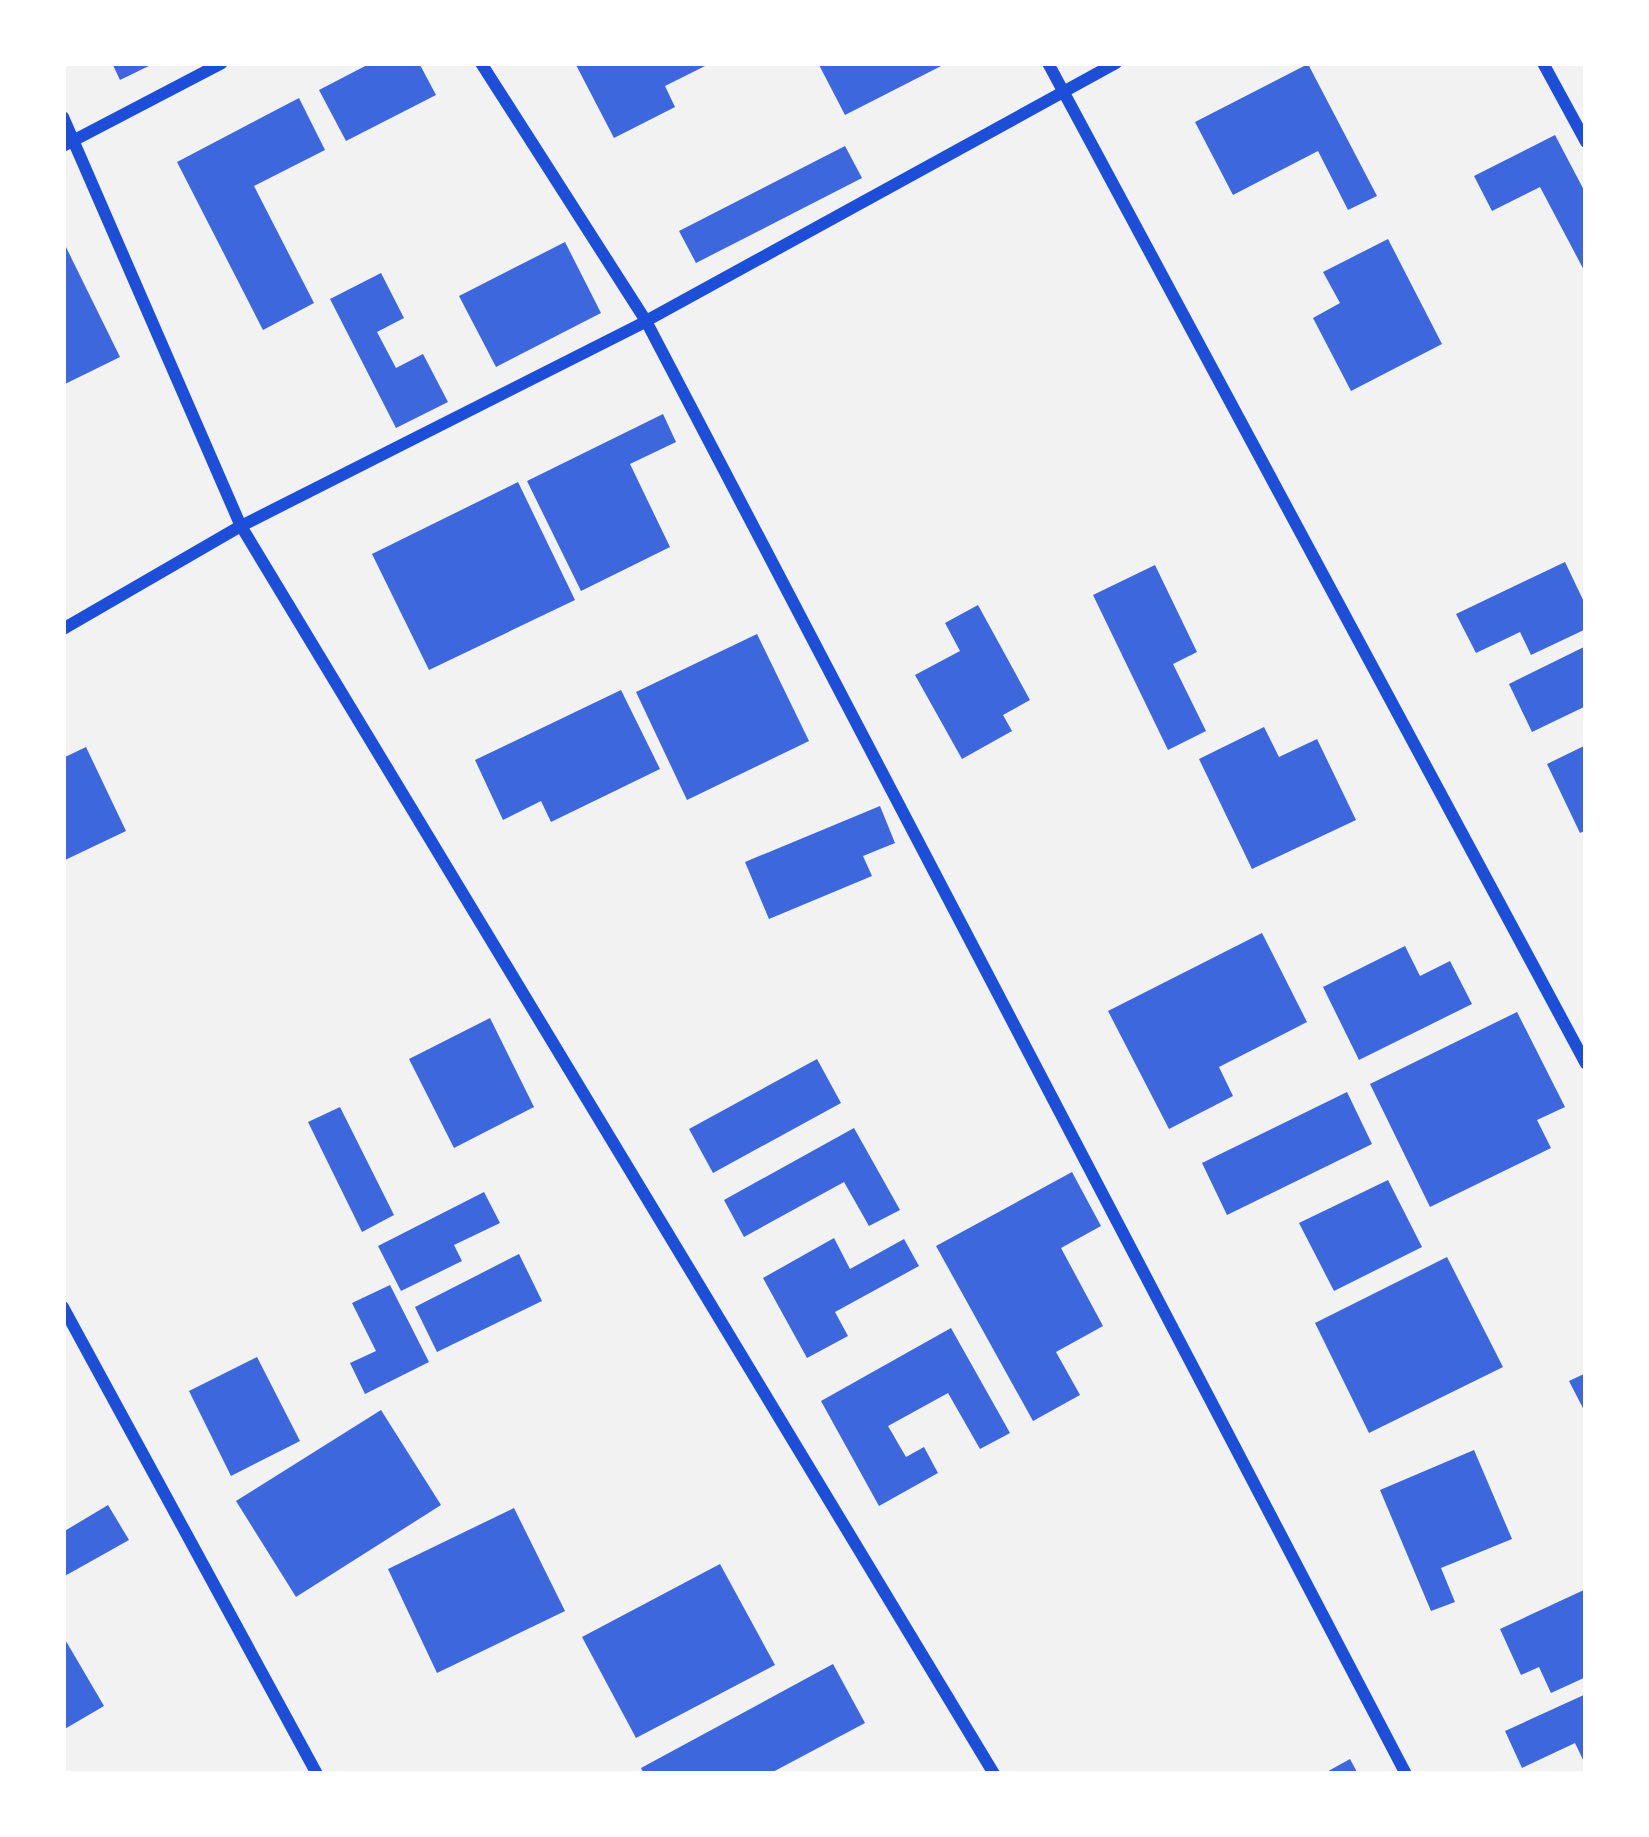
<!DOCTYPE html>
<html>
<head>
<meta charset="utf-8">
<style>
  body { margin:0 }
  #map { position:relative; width:1649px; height:1837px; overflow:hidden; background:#f2f2f2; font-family:"Zilla Slab",serif }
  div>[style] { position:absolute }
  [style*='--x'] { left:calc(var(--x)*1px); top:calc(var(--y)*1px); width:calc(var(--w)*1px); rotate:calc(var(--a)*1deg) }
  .building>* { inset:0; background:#3d67dc }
  .minor>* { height:12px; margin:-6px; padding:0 6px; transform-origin:6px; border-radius:6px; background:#1d4ed8 }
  span { translate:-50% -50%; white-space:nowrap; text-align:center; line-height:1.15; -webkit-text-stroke:12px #fff; paint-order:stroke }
  .frame { position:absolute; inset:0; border:66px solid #fff; pointer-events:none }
</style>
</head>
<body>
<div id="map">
  <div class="building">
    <i style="clip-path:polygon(112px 63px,155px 63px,120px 80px)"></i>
    <i style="clip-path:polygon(371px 63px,419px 63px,436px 95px,346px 141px,319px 90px)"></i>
    <i style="clip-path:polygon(575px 63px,711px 63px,665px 86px,675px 107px,614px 138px)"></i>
    <i style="clip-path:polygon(818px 63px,947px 63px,845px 115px)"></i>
    <i style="clip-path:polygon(1308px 64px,1377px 196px,1348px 210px,1318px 151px,1233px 195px,1195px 122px)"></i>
    <i style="clip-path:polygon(299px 98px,325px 150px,254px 186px,314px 303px,263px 330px,177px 162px)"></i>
    <i style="clip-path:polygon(1555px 135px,1586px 194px,1586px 274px,1540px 187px,1492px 211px,1474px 176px)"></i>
    <i style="clip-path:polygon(845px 146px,862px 178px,696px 263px,679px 231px)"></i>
    <i style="clip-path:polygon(1388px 239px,1442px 344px,1351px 391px,1313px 318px,1340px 303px,1323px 272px)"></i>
    <i style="clip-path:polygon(63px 241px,120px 357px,63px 385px)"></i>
    <i style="clip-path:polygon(565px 242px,601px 313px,496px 367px,459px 296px)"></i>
    <i style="clip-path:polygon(381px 273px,404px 318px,377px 332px,396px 368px,423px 354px,448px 402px,396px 428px,330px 299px)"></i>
    <i style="clip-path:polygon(663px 414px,676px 442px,630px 464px,670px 547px,581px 591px,527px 481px)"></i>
    <i style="clip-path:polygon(518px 482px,575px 600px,429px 670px,372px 554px)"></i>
    <i style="clip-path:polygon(1565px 562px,1586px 606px,1586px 629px,1531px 655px,1520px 632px,1476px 653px,1456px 614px)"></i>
    <i style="clip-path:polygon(1155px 565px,1197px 652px,1173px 664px,1206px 731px,1168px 750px,1093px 595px)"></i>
    <i style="clip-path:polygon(978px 605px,1030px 700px,1003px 715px,1012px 731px,962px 759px,915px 675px,960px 651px,945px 623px)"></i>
    <i style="clip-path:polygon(757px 634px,809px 741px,687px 800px,636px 692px)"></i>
    <i style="clip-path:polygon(1586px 646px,1586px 706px,1532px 732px,1509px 684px)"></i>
    <i style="clip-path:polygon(621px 690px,660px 769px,551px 822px,541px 801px,503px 820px,475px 760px)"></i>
    <i style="clip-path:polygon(1264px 727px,1279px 757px,1317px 739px,1356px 820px,1252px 869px,1199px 759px)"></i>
    <i style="clip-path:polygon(1586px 745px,1586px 830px,1580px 833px,1547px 764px)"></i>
    <i style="clip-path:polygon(86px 747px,126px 831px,63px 861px,63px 758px)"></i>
    <i style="clip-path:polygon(880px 806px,895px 843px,863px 856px,872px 876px,769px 919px,745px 862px)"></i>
    <i style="clip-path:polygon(1262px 933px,1307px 1022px,1219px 1067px,1233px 1096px,1169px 1129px,1108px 1011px)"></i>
    <i style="clip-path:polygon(1405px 946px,1420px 976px,1450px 961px,1472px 1004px,1359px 1060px,1323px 987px)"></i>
    <i style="clip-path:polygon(1517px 1012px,1565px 1107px,1537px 1120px,1551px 1148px,1430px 1207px,1370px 1084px)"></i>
    <i style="clip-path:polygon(490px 1018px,534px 1107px,454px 1148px,409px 1059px)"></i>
    <i style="clip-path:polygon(817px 1059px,841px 1103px,713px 1173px,689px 1129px)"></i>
    <i style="clip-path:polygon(1347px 1092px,1372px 1144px,1227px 1215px,1202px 1163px)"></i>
    <i style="clip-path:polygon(340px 1107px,394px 1215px,362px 1232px,308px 1122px)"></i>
    <i style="clip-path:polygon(854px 1128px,900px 1210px,869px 1226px,844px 1182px,744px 1237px,724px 1200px)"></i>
    <i style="clip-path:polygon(1072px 1172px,1101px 1226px,1061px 1248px,1103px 1326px,1056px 1352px,1080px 1395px,1033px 1421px,936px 1246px)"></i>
    <i style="clip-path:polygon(1388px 1180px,1422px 1247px,1334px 1291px,1299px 1223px)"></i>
    <i style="clip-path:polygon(484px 1192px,500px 1223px,454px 1245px,462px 1261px,401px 1291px,378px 1246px)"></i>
    <i style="clip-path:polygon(834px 1238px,850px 1269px,904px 1239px,919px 1266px,835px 1312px,848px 1336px,807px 1358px,763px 1278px)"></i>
    <i style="clip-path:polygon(519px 1254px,542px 1301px,437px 1352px,415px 1307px)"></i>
    <i style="clip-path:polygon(1447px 1257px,1503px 1367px,1369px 1433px,1315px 1323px)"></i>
    <i style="clip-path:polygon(390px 1285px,429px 1362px,365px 1394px,350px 1363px,376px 1351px,352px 1303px)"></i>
    <i style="clip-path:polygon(951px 1328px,1010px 1433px,980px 1449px,948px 1393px,888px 1426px,906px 1457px,924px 1447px,938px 1473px,879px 1506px,821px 1401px)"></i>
    <i style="clip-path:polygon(257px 1357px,300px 1441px,231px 1476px,189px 1391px)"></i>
    <i style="clip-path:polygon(1586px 1373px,1586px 1414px,1569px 1381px)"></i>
    <i style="clip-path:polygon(381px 1410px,441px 1505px,296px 1597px,236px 1501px)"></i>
    <i style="clip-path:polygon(1474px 1450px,1512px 1539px,1441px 1568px,1455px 1602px,1431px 1611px,1380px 1490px)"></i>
    <i style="clip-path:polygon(108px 1505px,129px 1540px,63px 1577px,63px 1532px)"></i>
    <i style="clip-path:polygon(514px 1508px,565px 1611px,437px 1673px,388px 1569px)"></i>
    <i style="clip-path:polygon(720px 1564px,775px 1665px,636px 1738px,582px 1637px)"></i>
    <i style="clip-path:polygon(1586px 1589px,1586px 1677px,1551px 1693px,1539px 1667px,1521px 1675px,1500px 1629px)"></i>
    <i style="clip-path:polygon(63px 1636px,104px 1706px,63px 1730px)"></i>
    <i style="clip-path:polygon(833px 1664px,865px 1723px,769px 1774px,644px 1774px,641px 1768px)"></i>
    <i style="clip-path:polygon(1586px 1694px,1586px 1766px,1575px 1743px,1522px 1768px,1505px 1731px)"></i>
    <i style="clip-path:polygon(1350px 1759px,1358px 1774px,1323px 1774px)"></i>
  </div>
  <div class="minor">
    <i style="--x:481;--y:63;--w:306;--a:57.4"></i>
    <i style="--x:646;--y:321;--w:1640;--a:62.39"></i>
    <i style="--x:1048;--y:63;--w:1136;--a:61.74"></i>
    <i style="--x:1543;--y:63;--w:90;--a:61.4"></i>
    <i style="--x:63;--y:117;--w:446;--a:66.5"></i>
    <i style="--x:241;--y:526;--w:1458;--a:58.89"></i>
    <i style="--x:63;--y:146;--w:179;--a:-27.6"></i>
    <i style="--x:63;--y:629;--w:206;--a:-30.1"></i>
    <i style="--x:241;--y:526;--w:454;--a:-26.8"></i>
    <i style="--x:646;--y:321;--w:536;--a:-28.76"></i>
    <i style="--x:63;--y:1307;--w:532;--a:61.46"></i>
  </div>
  <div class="frame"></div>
</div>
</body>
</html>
